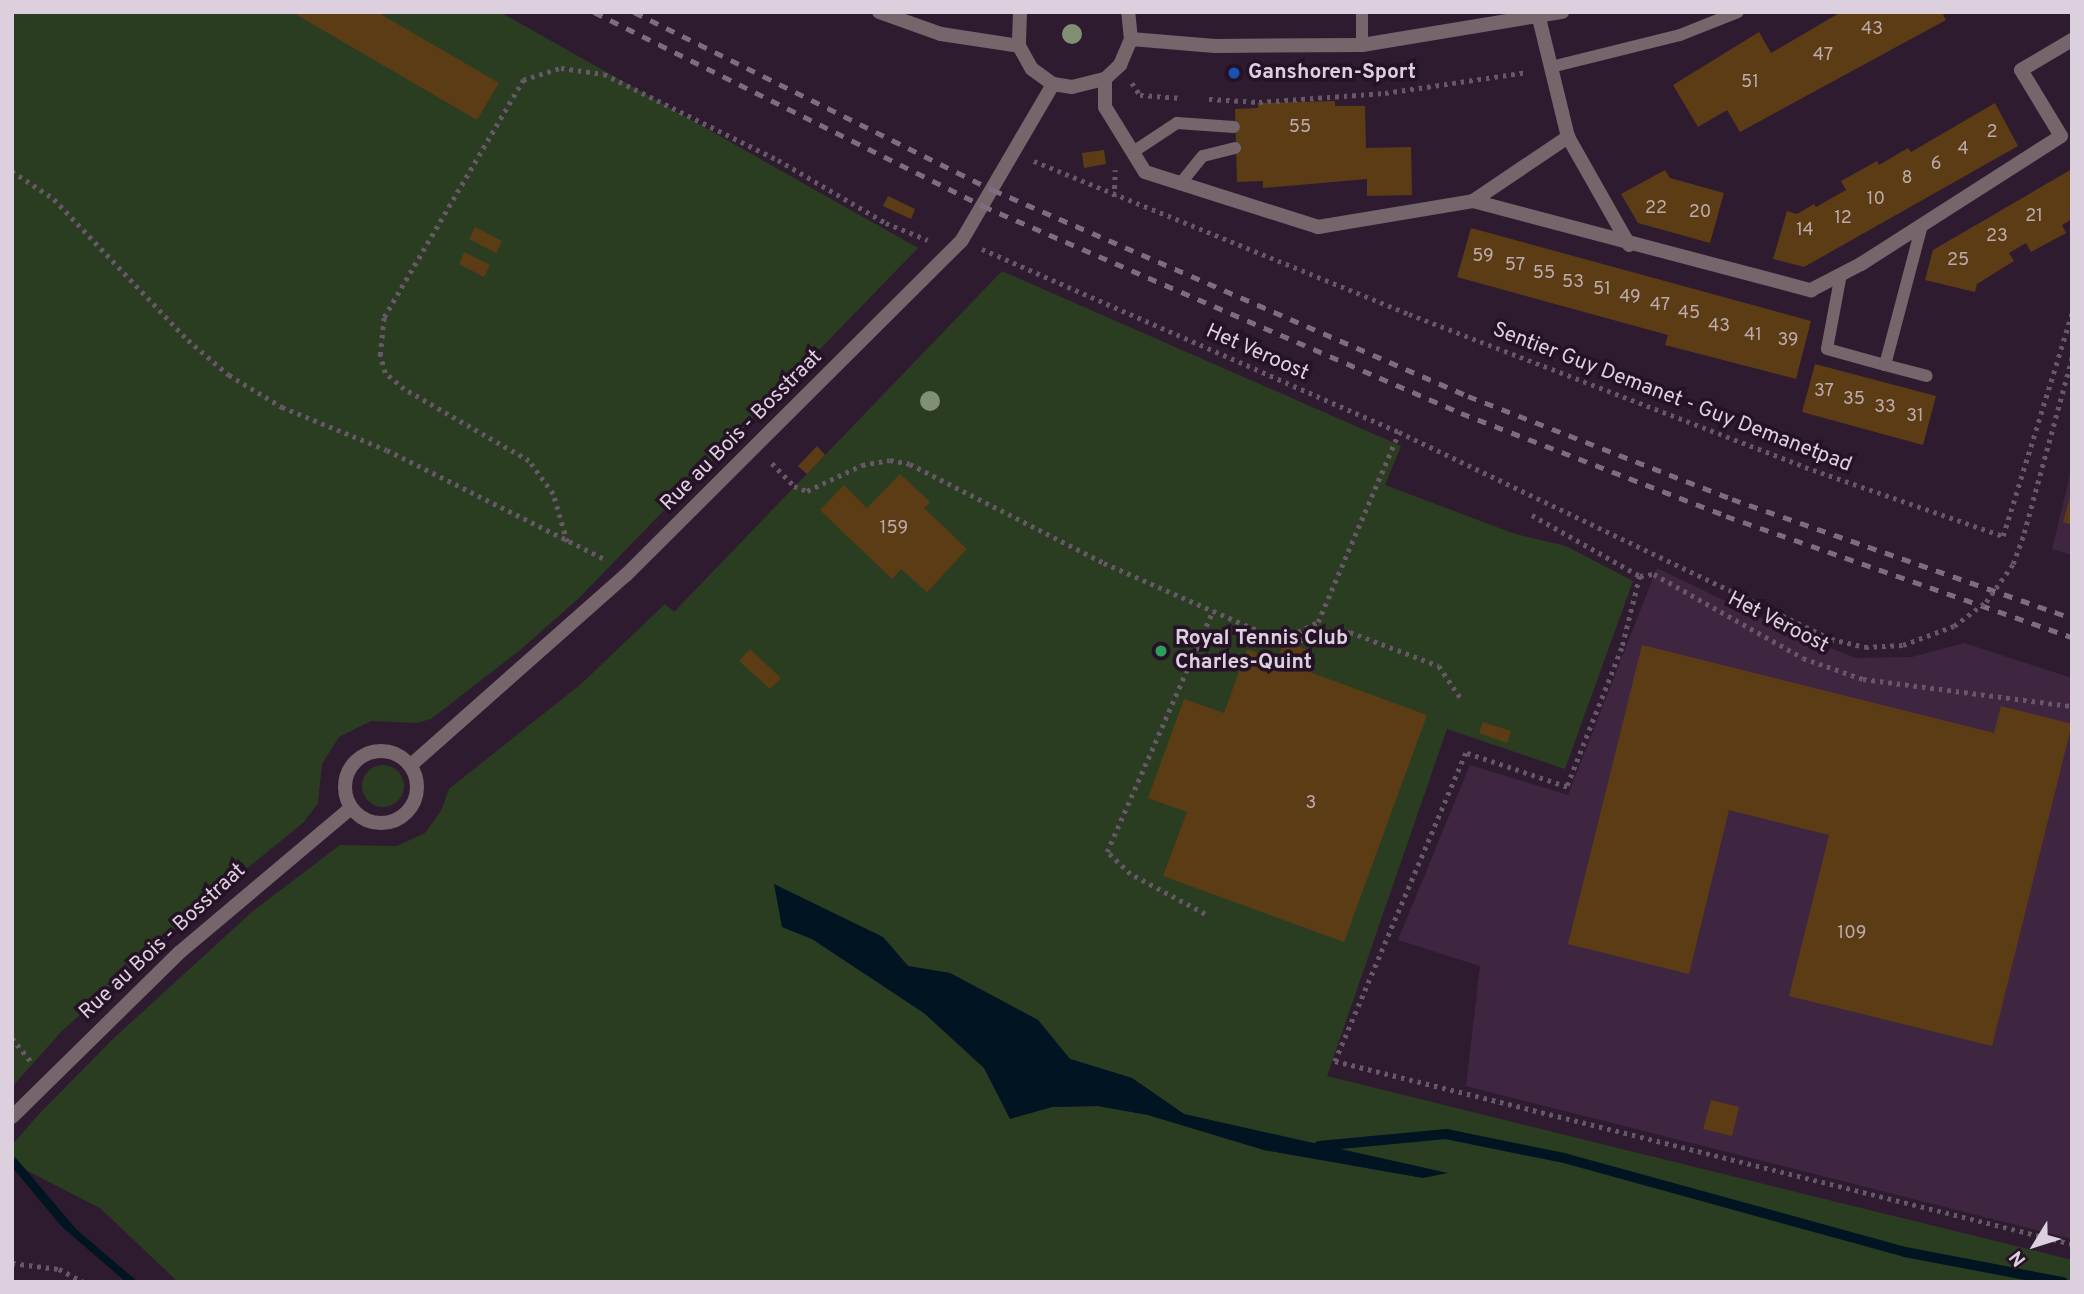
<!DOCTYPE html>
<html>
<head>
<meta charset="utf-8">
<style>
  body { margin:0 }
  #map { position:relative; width:2084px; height:1294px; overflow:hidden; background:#2f1b30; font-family:Overpass,sans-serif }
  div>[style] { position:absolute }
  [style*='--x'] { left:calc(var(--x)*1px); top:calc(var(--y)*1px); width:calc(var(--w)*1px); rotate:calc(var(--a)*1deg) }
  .built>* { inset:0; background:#3e2640 }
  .green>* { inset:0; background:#2a3d20 }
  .round { border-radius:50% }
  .water>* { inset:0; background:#001521 }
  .stream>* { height:10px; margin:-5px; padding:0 5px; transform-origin:5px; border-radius:5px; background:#001521 }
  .building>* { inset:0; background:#5c3c15 }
  .path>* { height:4.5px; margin-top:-2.25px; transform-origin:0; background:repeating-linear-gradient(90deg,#685669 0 3.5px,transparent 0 8.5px) }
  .service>* { height:12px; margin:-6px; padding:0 6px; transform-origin:6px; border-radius:6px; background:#76666b }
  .minor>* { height:14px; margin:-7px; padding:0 7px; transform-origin:7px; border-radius:7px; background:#76666b }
  .minor>.ring { margin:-7px; padding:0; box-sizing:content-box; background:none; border:14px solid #76666b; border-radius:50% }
  .rail>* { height:5px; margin-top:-2.5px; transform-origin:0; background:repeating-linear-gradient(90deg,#7e6d7f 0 9px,transparent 0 18px) }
  .path-bridge>* { height:4.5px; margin-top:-2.25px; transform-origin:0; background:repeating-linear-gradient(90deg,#685669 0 3.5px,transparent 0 8.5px) }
  .trees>* { width:20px; height:20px; margin:-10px; border-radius:50%; background:#819075 }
  .dots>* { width:19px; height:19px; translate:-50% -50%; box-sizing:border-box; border:4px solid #251226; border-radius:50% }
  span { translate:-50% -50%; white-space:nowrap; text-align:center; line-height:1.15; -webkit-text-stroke:7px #251226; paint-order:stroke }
  .number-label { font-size:18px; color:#bdabac }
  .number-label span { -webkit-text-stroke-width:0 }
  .poi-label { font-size:21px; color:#ddd0de; font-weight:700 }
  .left { translate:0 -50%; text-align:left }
  .street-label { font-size:21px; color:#ddd0de }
  .frame { position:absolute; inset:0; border:14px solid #ddd0de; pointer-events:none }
  .north { position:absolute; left:2000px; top:1210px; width:70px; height:70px; -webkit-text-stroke:5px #251226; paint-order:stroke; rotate:232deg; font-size:19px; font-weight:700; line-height:28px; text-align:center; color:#ddd0de }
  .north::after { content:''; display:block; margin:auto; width:24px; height:32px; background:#ddd0de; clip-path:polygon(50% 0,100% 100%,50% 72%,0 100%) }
</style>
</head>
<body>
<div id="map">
  <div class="built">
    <i style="clip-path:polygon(2072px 467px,2072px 555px,2052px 549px)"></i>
    <i style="clip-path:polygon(1657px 568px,1794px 634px,1856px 658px,1912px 657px,1964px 643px,2072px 678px,2072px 1239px,1466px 1086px,1480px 966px,1398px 940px,1470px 765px,1568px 795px)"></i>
  </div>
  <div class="green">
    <i style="clip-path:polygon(12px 12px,500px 12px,918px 248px,579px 598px,520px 650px,431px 719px,416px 723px,371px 721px,339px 737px,322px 764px,318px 803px,304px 822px,185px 919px,61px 1032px,12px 1087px)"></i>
    <i style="clip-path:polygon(evenodd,1002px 271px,1401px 446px,1385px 485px,1515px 534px,1566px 546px,1633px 581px,1565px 769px,1447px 729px,1327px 1076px,2072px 1260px,2072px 1282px,178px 1282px,100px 1208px,12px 1163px,12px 1145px,39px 1114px,114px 1038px,253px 911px,340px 845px,397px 846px,425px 833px,441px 811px,449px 789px,581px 684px,665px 604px,674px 612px,1002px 271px,782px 927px,883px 937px,908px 966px,950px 973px,1038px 1020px,1070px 1059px,1132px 1078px,1184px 1114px,1319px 1146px,1423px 1178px,1264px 1150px,1148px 1115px,1098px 1106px,1052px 1107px,1010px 1118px,984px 1068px,924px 1013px,812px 939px,782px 927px)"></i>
    <i class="round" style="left:362px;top:765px;width:42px;height:42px"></i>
  </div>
  <div class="water">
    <i style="clip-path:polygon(774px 884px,883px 937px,908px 966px,950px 973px,1038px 1020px,1070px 1059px,1132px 1078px,1184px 1114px,1448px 1173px,1423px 1178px,1264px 1150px,1148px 1115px,1098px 1106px,1052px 1107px,1010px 1119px,984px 1068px,924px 1013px,812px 939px,782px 927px)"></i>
    <i style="clip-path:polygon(15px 1157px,76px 1229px,138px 1282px,126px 1282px,62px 1227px,12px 1167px)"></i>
  </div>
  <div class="stream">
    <i style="--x:1319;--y:1146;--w:128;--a:-5.4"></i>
    <i style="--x:1446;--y:1134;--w:120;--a:11.5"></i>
    <i style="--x:1564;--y:1158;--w:354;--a:15.4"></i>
    <i style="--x:1905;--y:1252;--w:161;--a:10.8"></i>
  </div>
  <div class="building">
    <i style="clip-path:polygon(292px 12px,377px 12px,499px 83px,477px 120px)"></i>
    <i style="clip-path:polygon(1841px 12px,1948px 12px,1943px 15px,1946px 20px,1740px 132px,1727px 110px,1698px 127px,1673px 85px,1759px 32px,1771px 53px)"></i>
    <i style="clip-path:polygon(1335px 101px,1335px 106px,1365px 106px,1366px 148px,1411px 147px,1412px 195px,1367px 196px,1367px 179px,1263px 188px,1263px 181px,1237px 182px,1235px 109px,1258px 108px,1258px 103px)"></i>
    <i style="clip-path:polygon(1995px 103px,2018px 146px,1804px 267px,1773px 259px,1787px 211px,1797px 214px,1814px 204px,1816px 207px,1846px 190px,1841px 181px,1877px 161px,1879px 165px,1908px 148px,1911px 152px)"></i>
    <i style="clip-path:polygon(1104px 150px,1106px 164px,1084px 168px,1082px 153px)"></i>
    <i style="clip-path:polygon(2072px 169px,2072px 219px,2062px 225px,2066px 233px,2031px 252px,2026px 243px,2009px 253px,2014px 261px,1977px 284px,1975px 292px,1925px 280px,1933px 250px)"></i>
    <i style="clip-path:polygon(1665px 170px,1670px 178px,1724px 193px,1710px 243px,1638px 223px,1621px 194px)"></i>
    <i style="clip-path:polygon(888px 196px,915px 209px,911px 219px,883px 206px)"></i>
    <i style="clip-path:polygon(475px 227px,502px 241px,496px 253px,469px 239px)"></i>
    <i style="clip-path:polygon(1471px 228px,1811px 321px,1796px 379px,1665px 345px,1668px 335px,1457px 277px)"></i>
    <i style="clip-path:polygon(464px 252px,490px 265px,484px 277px,459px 264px)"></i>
    <i style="clip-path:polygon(1815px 364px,1936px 396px,1923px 445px,1802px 412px)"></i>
    <i style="clip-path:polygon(817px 446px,825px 455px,807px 474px,798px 466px)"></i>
    <i style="clip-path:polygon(900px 474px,930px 502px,924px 508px,967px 549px,927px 592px,901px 569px,892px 579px,820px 510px,844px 485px,867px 508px)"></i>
    <i style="clip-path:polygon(2071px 493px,2072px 493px,2072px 525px,2063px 522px)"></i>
    <i style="clip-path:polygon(1284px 641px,1311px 651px,1305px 667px,1278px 657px)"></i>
    <i style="clip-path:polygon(1642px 645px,1994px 733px,2001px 706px,2072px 724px,1992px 1046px,1789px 996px,1829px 835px,1729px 810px,1689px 974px,1568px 944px)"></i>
    <i style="clip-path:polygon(750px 649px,781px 678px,770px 689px,739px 661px)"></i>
    <i style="clip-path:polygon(1247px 649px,1427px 715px,1344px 942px,1163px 876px,1187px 812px,1148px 798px,1184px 699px,1224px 713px)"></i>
    <i style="clip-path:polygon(1483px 722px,1511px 731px,1507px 743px,1479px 733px)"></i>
    <i style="clip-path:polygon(1711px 1100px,1739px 1107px,1732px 1136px,1703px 1129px)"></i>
  </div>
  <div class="path">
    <i style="--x:1132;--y:83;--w:14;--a:56"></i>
    <i style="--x:1140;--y:95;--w:39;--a:4"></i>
    <i style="--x:1209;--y:99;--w:50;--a:3.4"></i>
    <i style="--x:1259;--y:102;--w:126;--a:-4.1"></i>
    <i style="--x:1385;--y:93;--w:144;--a:-8.4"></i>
    <i style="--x:1034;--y:161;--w:405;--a:22.2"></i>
    <i style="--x:1409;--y:314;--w:425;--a:21.1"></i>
    <i style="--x:1805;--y:467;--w:210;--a:19.2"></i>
    <i style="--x:2003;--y:536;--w:233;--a:-72.8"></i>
    <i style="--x:12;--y:171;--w:50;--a:33.7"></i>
    <i style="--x:54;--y:199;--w:195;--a:46.5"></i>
    <i style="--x:188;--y:340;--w:54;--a:40.5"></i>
    <i style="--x:229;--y:375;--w:62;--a:31.1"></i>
    <i style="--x:282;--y:407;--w:113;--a:22.3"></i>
    <i style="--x:387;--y:450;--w:246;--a:26.6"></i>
    <i style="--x:1114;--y:197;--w:27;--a:-88"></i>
    <i style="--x:982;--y:249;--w:455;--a:23.7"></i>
    <i style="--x:1399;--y:432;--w:479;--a:25.6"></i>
    <i style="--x:1831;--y:639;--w:35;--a:13"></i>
    <i style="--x:1865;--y:647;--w:38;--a:-3"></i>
    <i style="--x:772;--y:463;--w:32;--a:46"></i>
    <i style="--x:794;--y:486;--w:14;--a:21"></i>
    <i style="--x:807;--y:491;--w:61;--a:-25.3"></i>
    <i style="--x:862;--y:465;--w:28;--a:-10"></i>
    <i style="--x:890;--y:460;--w:20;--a:11"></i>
    <i style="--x:910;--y:464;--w:218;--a:27"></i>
    <i style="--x:1104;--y:563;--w:177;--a:23.7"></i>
    <i style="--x:1266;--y:634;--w:42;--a:9.7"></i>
    <i style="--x:1307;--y:641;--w:44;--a:-11.8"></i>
    <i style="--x:1350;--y:632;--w:95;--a:20.9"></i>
    <i style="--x:1439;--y:666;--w:41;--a:55.9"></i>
    <i style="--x:1532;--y:515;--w:124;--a:29.5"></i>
    <i style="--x:1640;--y:576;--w:14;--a:-8"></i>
    <i style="--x:1654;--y:574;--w:171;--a:29.4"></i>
    <i style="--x:1803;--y:658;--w:64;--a:19.3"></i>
    <i style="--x:1863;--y:679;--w:211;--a:7.4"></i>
    <i style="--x:2024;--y:533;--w:182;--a:-74.7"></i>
    <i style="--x:567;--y:542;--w:50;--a:-106.3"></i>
    <i style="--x:553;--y:494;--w:41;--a:-126"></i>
    <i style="--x:529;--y:461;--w:144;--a:-150.1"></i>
    <i style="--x:404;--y:389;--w:25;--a:-140"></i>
    <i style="--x:385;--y:373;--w:19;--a:-106"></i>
    <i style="--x:380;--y:355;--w:38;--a:-84"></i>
    <i style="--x:384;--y:317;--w:275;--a:-59.6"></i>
    <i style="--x:523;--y:80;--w:40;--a:-18"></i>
    <i style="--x:561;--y:68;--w:43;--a:7.9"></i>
    <i style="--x:604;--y:74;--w:194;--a:26.3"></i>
    <i style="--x:778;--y:160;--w:125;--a:30.3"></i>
    <i style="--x:886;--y:223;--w:45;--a:22"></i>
    <i style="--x:1640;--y:576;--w:74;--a:104"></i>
    <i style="--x:1622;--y:648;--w:149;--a:111.6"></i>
    <i style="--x:1567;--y:787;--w:107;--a:-161.4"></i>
    <i style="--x:1466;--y:753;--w:335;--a:113"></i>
    <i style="--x:1335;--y:1061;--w:759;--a:13.94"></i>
    <i style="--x:1290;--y:636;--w:31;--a:-27"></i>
    <i style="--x:1318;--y:622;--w:207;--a:-66.9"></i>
    <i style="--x:1205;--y:914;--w:85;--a:-151.9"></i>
    <i style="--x:1130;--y:874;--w:32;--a:-136"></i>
    <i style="--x:1107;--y:852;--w:264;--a:-66.3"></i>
    <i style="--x:12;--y:1038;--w:33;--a:51"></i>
    <i style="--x:12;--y:1263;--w:47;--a:7.3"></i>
    <i style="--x:59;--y:1269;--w:27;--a:28"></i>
  </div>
  <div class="service">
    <i style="--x:1362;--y:45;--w:33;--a:-90"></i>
    <i style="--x:1551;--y:67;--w:133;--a:-13.9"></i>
    <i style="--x:1680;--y:35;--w:62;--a:-21.6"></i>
    <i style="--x:1133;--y:152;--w:53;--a:-33.4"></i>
    <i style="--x:1177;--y:123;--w:57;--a:4"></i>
    <i style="--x:1180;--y:184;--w:36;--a:-51"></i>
    <i style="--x:1203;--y:156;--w:33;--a:-14"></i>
    <i style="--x:1841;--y:274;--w:76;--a:100.6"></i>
    <i style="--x:1827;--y:349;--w:60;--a:15.4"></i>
    <i style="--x:1885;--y:365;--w:145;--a:-75.2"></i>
    <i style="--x:1885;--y:365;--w:43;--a:14.7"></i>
  </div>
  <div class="minor">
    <i style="--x:879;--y:12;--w:66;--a:19.5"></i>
    <i style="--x:941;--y:34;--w:79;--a:8.7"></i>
    <i style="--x:1020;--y:12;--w:34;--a:92"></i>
    <i style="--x:1019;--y:46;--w:26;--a:61"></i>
    <i style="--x:1032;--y:69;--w:26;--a:36"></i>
    <i style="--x:1053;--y:84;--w:19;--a:9"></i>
    <i style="--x:1072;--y:87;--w:34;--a:-14"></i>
    <i style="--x:1105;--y:79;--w:21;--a:-43"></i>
    <i style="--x:1120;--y:65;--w:28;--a:-67"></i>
    <i style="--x:1131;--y:39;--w:27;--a:-96"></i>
    <i style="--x:1131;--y:39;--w:84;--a:4.8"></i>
    <i style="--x:1215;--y:46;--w:147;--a:-0.4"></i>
    <i style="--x:1362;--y:45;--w:203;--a:-9.4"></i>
    <i style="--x:1105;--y:79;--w:28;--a:90"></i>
    <i style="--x:1105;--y:107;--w:76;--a:58.4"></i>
    <i style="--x:1145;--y:172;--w:182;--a:17.6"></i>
    <i style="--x:1318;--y:227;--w:157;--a:-9.5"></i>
    <i style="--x:1473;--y:201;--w:350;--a:14.8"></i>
    <i style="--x:1811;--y:290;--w:56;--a:-27.5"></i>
    <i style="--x:1861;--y:264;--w:237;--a:-32.6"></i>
    <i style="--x:2061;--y:136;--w:77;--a:-121.2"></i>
    <i style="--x:2021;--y:70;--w:59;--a:-30.5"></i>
    <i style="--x:1568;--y:137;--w:124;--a:60.5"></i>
    <i style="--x:1473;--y:201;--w:115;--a:-34"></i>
    <i style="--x:1568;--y:137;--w:122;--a:-103.7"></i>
    <i class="ring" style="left:345px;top:751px;width:58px;height:58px"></i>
    <i style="--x:411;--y:765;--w:287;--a:-41.5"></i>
    <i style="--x:626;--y:575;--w:474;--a:-44.9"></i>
    <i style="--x:962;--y:240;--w:181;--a:-59.7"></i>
    <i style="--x:12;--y:1117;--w:235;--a:-44.5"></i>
    <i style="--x:180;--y:952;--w:224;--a:-40.1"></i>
  </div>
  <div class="rail">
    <i style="--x:594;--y:12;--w:435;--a:26.5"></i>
    <i style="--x:983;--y:206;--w:521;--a:23.42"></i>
    <i style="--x:1461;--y:413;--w:284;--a:21.2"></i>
    <i style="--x:1726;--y:516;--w:367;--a:19.3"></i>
    <i style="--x:634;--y:12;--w:401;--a:26.4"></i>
    <i style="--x:993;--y:190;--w:518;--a:23.45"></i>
    <i style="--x:1468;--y:396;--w:283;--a:21.3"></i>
    <i style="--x:1732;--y:499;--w:360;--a:19.3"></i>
  </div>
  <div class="path-bridge">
    <i style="--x:1903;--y:645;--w:54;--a:-20.4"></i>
    <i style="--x:1954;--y:626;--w:40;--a:-37"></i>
    <i style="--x:1986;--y:602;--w:47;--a:-54.6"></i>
    <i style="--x:2013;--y:564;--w:33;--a:-70"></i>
  </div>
  <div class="trees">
    <i style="left:1072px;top:34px"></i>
    <i style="left:930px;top:401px"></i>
  </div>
  <div class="dots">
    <i style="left:1234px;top:73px;background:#1a4fb4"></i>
    <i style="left:1161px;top:651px;background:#2e9e5b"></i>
  </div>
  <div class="number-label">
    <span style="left:1872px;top:30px">43</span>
    <span style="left:1823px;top:56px">47</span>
    <span style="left:1750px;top:83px">51</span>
    <span style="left:1300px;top:128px">55</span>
    <span style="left:1992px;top:133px">2</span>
    <span style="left:1963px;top:150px">4</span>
    <span style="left:1936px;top:165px">6</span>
    <span style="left:1907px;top:179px">8</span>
    <span style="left:1876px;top:200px">10</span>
    <span style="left:1656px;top:209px">22</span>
    <span style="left:1700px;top:213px">20</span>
    <span style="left:2034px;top:217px">21</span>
    <span style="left:1843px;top:219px">12</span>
    <span style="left:1805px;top:231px">14</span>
    <span style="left:1997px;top:237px">23</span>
    <span style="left:1483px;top:257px">59</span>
    <span style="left:1958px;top:261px">25</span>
    <span style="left:1515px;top:266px">57</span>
    <span style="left:1544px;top:274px">55</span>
    <span style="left:1573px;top:283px">53</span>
    <span style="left:1602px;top:290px">51</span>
    <span style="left:1630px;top:298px">49</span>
    <span style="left:1660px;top:306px">47</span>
    <span style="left:1689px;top:314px">45</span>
    <span style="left:1719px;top:327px">43</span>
    <span style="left:1753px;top:336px">41</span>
    <span style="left:1788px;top:341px">39</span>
    <span style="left:1824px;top:392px">37</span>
    <span style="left:1854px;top:400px">35</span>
    <span style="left:1885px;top:408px">33</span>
    <span style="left:1915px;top:417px">31</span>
    <span style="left:894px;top:529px">159</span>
    <span style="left:1311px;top:804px">3</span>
    <span style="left:1852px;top:934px">109</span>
  </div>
  <div class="poi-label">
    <span class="left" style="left:1248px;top:73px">Ganshoren-Sport</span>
    <span class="left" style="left:1175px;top:651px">Royal Tennis Club<br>Charles-Quint</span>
  </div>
  <div class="street-label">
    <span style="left:1257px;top:353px;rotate:24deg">Het Veroost</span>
    <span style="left:1672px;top:398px;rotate:21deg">Sentier Guy Demanet - Guy Demanetpad</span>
    <span style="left:742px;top:431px;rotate:-45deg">Rue au Bois - Bosstraat</span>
    <span style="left:1778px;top:623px;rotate:27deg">Het Veroost</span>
    <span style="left:163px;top:942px;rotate:-43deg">Rue au Bois - Bosstraat</span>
  </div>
  <div class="frame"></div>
  <div class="north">N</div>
</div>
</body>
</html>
